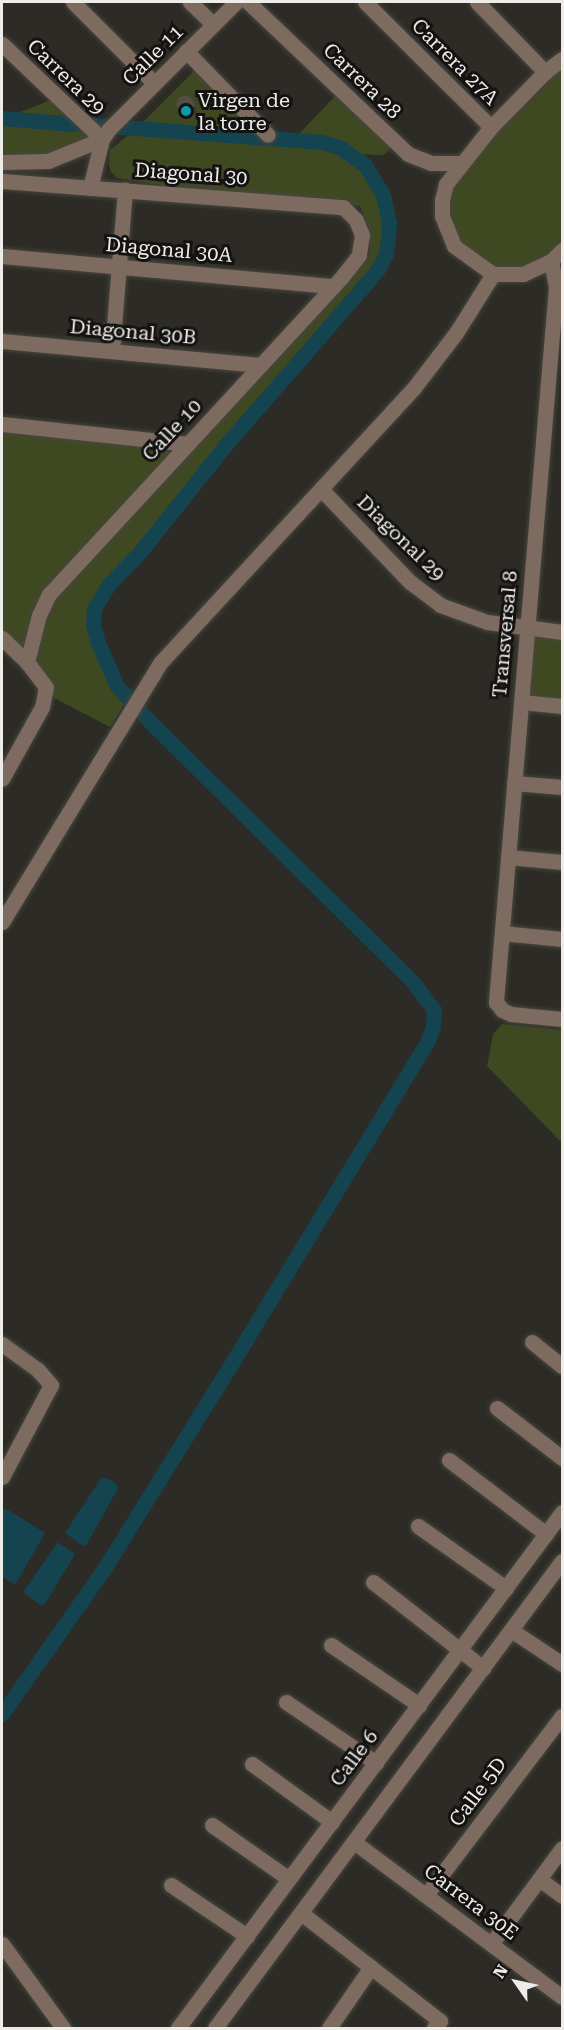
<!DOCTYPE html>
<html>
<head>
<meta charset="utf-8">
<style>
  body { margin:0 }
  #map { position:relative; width:564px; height:2030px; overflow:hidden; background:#2c2b25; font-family:"Roboto Serif",serif }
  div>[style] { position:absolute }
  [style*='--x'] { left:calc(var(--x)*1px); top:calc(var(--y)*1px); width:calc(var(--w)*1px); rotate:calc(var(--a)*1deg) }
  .green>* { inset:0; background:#3f4921 }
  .water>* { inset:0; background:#154451 }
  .canal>* { height:15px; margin:-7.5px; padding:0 7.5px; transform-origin:7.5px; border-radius:7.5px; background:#154451 }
  .roads { filter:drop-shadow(0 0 2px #474640) drop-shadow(0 0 2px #474640) }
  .minor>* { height:15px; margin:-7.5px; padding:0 7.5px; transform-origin:7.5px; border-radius:7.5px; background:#7e6b5f }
  .wall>* { inset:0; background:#47433e }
  .shaded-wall>* { inset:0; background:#393732 }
  .building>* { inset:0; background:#524e48 }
  .dots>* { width:16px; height:16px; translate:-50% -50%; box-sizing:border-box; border:3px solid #141311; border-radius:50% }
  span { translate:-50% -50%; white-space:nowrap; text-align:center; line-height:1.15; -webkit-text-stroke:6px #141311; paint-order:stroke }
  .street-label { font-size:20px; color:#edece9 }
  .poi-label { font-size:20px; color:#edece9 }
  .left { translate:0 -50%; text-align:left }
  .frame { position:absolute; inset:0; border:3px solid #edece9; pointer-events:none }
  .north { position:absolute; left:486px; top:1952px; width:60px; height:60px; -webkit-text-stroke:4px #141311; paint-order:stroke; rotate:304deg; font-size:16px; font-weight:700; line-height:24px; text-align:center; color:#edece9 }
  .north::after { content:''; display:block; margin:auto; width:21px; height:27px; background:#edece9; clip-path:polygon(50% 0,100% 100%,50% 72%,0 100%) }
</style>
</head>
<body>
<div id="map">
  <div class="green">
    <i style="clip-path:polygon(562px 60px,562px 246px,553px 265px,493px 274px,454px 246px,442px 200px,446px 184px)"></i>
    <i style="clip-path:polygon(197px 68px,264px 133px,139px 126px)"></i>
    <i style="clip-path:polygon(337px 94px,391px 148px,384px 155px,349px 154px,365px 165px,382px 196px,388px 223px,385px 254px,376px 270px,221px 445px,139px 551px,101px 594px,93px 609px,90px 626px,94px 641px,113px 686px,126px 701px,110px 727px,54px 698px,49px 683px,36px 663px,43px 628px,59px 593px,369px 256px,370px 244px,369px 229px,360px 206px,185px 189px,117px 178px,111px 172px,109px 164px,110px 150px,133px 131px,310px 141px,299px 139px,299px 134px)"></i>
    <i style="clip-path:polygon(54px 99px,102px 139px,48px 161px,2px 158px,2px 116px,4px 118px)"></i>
    <i style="clip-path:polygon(2px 424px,188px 444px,49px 594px,27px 662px,2px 638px)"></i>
    <i style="clip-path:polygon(527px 629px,562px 632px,562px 706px,521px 702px)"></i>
    <i style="clip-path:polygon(502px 1024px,562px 1030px,562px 1143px,487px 1066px,493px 1034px)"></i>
  </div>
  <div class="water">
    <i style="clip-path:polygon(102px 1477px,115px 1482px,118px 1488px,87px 1544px,83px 1546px,65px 1533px)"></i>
    <i style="clip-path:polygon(5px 1508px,45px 1533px,15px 1585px,2px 1577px,2px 1510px)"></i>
    <i style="clip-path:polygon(58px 1542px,75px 1554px,45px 1604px,40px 1605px,23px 1592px)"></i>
  </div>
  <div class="canal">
    <i style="--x:2;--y:118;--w:72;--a:4.8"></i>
    <i style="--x:2;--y:1714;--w:177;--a:-54.9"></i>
    <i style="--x:104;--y:1569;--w:266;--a:-58.2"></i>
    <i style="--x:244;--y:1343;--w:354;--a:-58.7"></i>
    <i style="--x:428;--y:1040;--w:14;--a:-69"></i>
    <i style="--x:433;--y:1027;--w:17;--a:-87"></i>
    <i style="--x:434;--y:1010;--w:35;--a:-127"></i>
    <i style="--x:413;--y:982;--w:361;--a:-135.3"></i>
    <i style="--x:156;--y:728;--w:57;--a:-132.9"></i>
    <i style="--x:117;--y:686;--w:47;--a:-113.8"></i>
    <i style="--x:98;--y:643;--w:19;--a:-106"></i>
    <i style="--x:93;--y:625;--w:16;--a:-86"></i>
    <i style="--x:94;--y:609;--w:29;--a:-59"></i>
    <i style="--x:109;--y:584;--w:45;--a:-45.9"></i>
    <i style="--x:140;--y:552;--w:133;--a:-51.4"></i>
    <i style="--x:223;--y:448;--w:235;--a:-49"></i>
    <i style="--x:377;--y:271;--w:19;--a:-62"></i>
    <i style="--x:386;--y:254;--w:16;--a:-83"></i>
    <i style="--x:388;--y:238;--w:15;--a:-86"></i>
    <i style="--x:389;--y:223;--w:29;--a:-102"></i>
    <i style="--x:383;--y:195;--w:35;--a:-121"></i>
    <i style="--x:365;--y:165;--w:29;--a:-145"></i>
    <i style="--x:341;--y:148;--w:20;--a:-162"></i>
    <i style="--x:322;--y:142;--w:228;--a:-175.7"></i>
  </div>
  <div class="roads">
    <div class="minor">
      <i style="--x:73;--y:2;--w:115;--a:45"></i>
      <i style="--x:190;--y:2;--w:32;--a:44"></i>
      <i style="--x:248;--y:2;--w:221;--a:43.5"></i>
      <i style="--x:408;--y:154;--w:25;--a:21"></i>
      <i style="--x:431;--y:163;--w:30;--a:0"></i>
      <i style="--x:365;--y:2;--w:177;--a:44.8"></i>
      <i style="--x:477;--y:2;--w:98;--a:45.8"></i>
      <i style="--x:2;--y:44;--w:138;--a:43.5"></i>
      <i style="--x:186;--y:51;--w:117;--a:45.7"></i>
      <i style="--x:562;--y:59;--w:21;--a:143"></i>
      <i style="--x:545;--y:72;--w:77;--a:134.5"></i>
      <i style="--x:491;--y:127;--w:73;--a:128.3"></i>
      <i style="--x:446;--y:184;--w:16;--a:104"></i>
      <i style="--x:442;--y:200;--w:16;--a:90"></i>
      <i style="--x:442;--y:216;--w:32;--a:68"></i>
      <i style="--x:454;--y:246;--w:48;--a:35.7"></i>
      <i style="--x:493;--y:274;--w:30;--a:0"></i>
      <i style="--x:523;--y:274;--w:31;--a:-25"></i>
      <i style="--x:551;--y:261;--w:16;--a:-45"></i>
      <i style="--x:2;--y:162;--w:46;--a:-1.2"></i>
      <i style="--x:48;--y:161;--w:58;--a:-22.2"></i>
      <i style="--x:2;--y:181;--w:342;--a:4.4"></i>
      <i style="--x:343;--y:207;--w:18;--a:45"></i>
      <i style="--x:356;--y:220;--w:16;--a:68"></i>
      <i style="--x:362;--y:235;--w:20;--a:99"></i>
      <i style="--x:359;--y:255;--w:29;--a:128"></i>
      <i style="--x:341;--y:278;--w:430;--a:132.7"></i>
      <i style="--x:49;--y:594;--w:23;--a:115"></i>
      <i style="--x:39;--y:615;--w:49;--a:104.3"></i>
      <i style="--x:90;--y:188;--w:50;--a:-76.2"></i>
      <i style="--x:102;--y:139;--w:12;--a:-55"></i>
      <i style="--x:109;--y:129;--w:180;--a:-45"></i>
      <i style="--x:2;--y:256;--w:333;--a:5.2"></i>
      <i style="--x:551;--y:261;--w:26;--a:79"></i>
      <i style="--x:556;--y:287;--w:718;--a:94.8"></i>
      <i style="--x:496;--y:1002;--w:10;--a:53"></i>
      <i style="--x:502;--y:1010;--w:10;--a:24"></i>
      <i style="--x:511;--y:1014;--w:51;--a:5.6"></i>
      <i style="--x:2;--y:341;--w:259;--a:5.3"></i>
      <i style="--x:112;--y:351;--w:162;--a:-85.4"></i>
      <i style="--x:2;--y:424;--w:187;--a:6.1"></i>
      <i style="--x:321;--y:489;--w:129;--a:46.3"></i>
      <i style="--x:410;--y:582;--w:38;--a:37"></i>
      <i style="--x:440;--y:605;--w:50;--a:19.9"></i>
      <i style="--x:487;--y:622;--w:76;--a:7.6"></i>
      <i style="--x:2;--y:638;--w:35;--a:44"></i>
      <i style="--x:27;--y:662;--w:31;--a:53"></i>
      <i style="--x:46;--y:687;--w:20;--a:101"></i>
      <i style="--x:42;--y:707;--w:82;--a:119.1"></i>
      <i style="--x:521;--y:702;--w:41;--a:5.6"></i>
      <i style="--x:514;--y:783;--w:48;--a:4.8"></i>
      <i style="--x:508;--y:857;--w:54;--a:5.3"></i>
      <i style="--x:2;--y:922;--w:303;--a:-58.6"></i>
      <i style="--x:160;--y:663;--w:373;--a:-47.3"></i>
      <i style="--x:413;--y:389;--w:71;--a:-52.5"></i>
      <i style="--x:456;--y:333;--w:70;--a:-57.9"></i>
      <i style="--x:502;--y:933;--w:60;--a:5.7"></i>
      <i style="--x:532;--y:1342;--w:38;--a:39"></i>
      <i style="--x:2;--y:1344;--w:44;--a:35.8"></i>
      <i style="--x:38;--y:1370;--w:20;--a:49"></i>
      <i style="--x:51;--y:1385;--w:104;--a:118"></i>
      <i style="--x:497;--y:1408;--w:82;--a:37.6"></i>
      <i style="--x:449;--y:1460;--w:122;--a:37.3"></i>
      <i style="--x:418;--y:1526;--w:108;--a:35.2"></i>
      <i style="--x:373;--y:1582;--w:140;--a:38"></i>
      <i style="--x:511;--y:1630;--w:61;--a:33.7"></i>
      <i style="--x:331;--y:1645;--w:107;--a:34.3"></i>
      <i style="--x:286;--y:1702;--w:109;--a:34.1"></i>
      <i style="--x:252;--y:1764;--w:99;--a:35.9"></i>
      <i style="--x:212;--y:1825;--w:94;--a:35"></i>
      <i style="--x:354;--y:1842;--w:259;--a:36.7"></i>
      <i style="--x:539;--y:1879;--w:29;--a:36"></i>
      <i style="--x:171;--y:1885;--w:92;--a:33.9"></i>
      <i style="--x:426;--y:1895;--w:225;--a:-52.8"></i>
      <i style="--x:301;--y:1913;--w:176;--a:37.8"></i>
      <i style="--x:440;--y:2021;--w:9;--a:131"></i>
      <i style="--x:2;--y:1944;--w:104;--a:54"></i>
      <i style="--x:491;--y:1944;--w:119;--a:-53.5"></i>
      <i style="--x:178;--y:2028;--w:643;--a:-53.34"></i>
      <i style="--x:215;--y:2028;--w:582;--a:-53.39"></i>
      <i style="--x:329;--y:2028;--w:74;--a:-55.5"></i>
    </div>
  </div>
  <div class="wall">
    <i style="clip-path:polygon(193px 100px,197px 112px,188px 119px,182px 117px,176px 104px)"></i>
  </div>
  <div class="shaded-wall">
    <i style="clip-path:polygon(193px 100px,197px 112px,188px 119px,186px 114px)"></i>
  </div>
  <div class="building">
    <i style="clip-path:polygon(186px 95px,193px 100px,195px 106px,186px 114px,180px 112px,176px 104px,180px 97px)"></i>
  </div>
  <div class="dots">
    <i style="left:186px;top:111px;background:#0f9aa8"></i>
  </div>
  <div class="street-label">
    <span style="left:153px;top:55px;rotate:-45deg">Calle 11</span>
    <span style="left:455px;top:62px;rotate:45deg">Carrera 27A</span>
    <span style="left:66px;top:77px;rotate:44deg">Carrera 29</span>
    <span style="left:362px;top:81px;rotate:44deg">Carrera 28</span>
    <span style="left:191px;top:174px;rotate:4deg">Diagonal 30</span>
    <span style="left:169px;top:250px;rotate:5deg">Diagonal 30A</span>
    <span style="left:133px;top:332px;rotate:5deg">Diagonal 30B</span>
    <span style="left:172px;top:430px;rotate:-47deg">Calle 10</span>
    <span style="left:401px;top:538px;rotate:44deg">Diagonal 29</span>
    <span style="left:505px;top:634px;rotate:-85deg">Transversal 8</span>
    <span style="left:354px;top:1758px;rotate:-53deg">Calle 6</span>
    <span style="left:478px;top:1792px;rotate:-53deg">Calle 5D</span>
    <span style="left:471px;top:1902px;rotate:37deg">Carrera 30E</span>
  </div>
  <div class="poi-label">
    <span class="left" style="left:198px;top:112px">Virgen de<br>la torre</span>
  </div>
  <div class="frame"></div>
  <div class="north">N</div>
</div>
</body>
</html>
